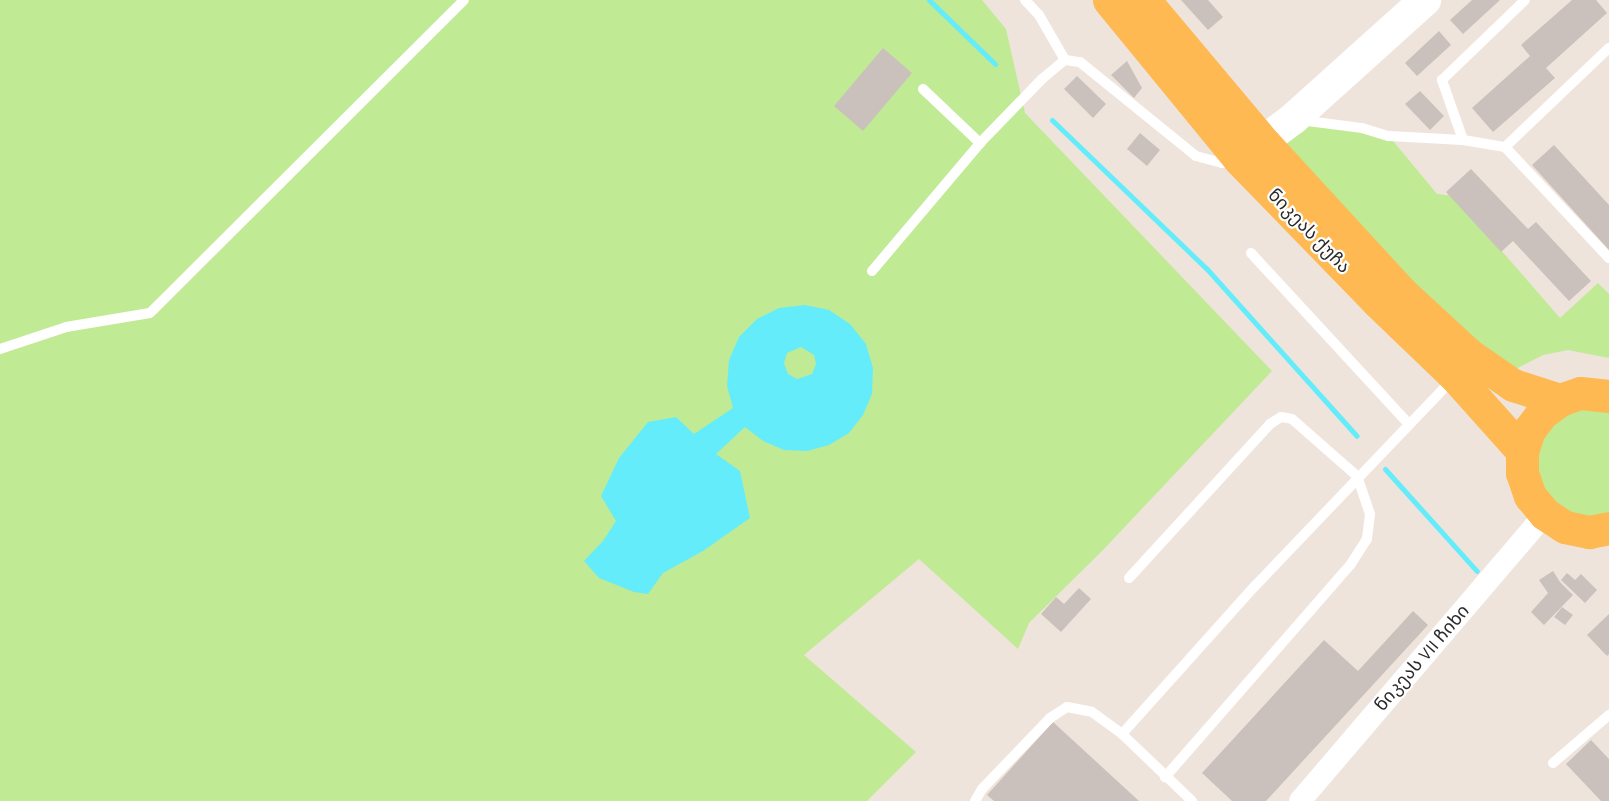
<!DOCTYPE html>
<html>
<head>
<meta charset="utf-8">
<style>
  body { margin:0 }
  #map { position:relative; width:1609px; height:801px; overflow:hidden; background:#efe4dc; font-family:Karla,"Noto Sans Georgian",sans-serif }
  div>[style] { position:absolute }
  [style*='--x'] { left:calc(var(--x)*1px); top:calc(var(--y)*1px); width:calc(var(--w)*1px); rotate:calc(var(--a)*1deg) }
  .green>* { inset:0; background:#c0ea94 }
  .water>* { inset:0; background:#65ecfa }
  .stream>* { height:5px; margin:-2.5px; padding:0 2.5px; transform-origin:2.5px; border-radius:2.5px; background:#65ecfa }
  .building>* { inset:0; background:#cac1bc }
  .service>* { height:10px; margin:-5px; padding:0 5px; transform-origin:5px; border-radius:5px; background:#fff }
  .minor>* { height:22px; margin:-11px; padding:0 11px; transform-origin:11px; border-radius:11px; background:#fff }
  .secondary>* { height:32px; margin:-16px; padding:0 16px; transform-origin:16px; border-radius:16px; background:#fff }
  .primary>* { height:33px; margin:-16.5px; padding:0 16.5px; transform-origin:16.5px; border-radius:16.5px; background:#feb952 }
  span { translate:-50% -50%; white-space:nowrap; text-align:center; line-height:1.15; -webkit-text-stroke:4.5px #fff; paint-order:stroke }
  .street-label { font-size:18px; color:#2b2b2b }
</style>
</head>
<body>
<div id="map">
  <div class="green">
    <i style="clip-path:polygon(0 0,982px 0,1006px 29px,1025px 113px,1272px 371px,1103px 550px,1029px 623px,1018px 649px,919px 559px,804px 655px,916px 752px,867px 801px,0 801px)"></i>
    <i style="clip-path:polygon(1293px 119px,1389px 136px,1437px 194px,1454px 196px,1560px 318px,1598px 283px,1609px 294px,1609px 358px,1568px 350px,1543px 355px,1510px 372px,1264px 143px)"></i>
    <i style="clip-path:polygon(1583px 410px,1609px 412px,1609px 513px,1590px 516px,1572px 513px,1557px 504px,1546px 491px,1539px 474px,1538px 457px,1543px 440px,1553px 425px,1567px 415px)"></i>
  </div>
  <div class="water">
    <i style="clip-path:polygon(evenodd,805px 305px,829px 310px,850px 324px,866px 344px,873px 368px,872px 394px,863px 415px,849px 433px,829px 445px,807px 451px,784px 450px,763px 441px,745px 427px,716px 454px,740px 471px,750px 518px,703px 551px,663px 573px,648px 594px,634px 592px,599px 578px,584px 561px,603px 541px,616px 521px,601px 496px,619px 458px,648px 422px,676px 417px,694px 434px,733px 408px,727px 386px,729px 360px,739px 337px,757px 319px,779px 308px,805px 305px,801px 347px,814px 355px,816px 364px,812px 374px,797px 379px,788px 374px,784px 363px,787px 353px,801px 347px)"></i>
  </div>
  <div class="stream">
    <i style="--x:929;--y:0;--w:92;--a:44.1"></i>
    <i style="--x:1052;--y:120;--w:215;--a:43.9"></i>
    <i style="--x:1207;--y:269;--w:224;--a:48.1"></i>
    <i style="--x:1385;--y:469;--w:137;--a:48"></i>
  </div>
  <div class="building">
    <i style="clip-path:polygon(1181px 0,1208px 0,1223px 17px,1208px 30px)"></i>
    <i style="clip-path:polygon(1472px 0,1500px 0,1463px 34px,1450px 20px)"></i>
    <i style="clip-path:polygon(1572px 0,1596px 0,1607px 13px,1546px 68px,1555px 78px,1493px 132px,1472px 108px,1530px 56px,1521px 45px)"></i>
    <i style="clip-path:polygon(1439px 31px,1451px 45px,1417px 76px,1405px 63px)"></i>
    <i style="clip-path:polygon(883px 48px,912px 73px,863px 131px,834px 106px)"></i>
    <i style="clip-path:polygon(1127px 61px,1142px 88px,1134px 98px,1111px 75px)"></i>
    <i style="clip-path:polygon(1077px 76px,1106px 104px,1093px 118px,1064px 89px)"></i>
    <i style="clip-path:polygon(1420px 91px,1444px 116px,1430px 130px,1405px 104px)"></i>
    <i style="clip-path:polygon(1140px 133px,1160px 150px,1147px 166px,1127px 149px)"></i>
    <i style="clip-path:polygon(1554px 145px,1609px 205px,1609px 250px,1532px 165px)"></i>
    <i style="clip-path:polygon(1471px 169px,1528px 229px,1536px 222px,1591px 281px,1569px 301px,1513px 241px,1501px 252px,1446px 192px)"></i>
    <i style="clip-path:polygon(1553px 571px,1560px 582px,1573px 595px,1544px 625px,1531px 612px,1548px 593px,1539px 580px)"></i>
    <i style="clip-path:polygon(1567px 573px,1575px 580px,1581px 574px,1597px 590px,1585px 603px,1561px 580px)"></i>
    <i style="clip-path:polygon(1079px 588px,1091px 599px,1061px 632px,1041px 614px,1056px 597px,1064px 604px)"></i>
    <i style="clip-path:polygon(1562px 607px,1573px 615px,1565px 625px,1554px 617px)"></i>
    <i style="clip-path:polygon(1413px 611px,1428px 625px,1266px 801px,1232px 801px,1202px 773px,1324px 640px,1358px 671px)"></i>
    <i style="clip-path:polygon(1609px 614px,1609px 654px,1607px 656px,1587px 635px)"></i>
    <i style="clip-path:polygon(1053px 722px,1077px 744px,1139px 801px,994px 801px,987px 795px)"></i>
    <i style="clip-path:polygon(1591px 740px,1609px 759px,1609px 801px,1601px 801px,1566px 764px)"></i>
  </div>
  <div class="service">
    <i style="--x:1025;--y:0;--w:21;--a:47"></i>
    <i style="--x:1039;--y:15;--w:52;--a:60"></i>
    <i style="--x:923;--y:89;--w:79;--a:43.5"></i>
    <i style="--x:1300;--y:120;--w:63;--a:7.4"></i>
    <i style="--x:1362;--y:128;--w:28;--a:17"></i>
    <i style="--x:1389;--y:136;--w:74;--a:3.1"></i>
    <i style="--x:1463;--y:140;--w:43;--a:9.5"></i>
    <i style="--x:1505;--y:147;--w:152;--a:46.9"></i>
    <i style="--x:1463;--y:140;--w:64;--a:-109.3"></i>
    <i style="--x:1442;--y:80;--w:115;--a:-43.9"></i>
    <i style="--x:1505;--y:147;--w:144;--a:-43.6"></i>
    <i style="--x:1251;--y:253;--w:233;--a:47.3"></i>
    <i style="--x:872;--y:271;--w:167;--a:-49.8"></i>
    <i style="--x:980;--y:143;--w:89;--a:-45.9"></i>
    <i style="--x:1042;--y:79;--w:30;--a:-40"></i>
    <i style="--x:1065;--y:60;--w:15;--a:8"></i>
    <i style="--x:1080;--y:62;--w:149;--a:39"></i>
    <i style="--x:1196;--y:156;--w:27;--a:15"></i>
    <i style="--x:1222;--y:163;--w:11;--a:-10"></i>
    <i style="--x:0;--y:349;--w:70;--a:-18.4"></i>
    <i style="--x:66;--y:327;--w:85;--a:-9.5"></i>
    <i style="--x:150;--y:313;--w:443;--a:-44.9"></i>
    <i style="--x:1129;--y:578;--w:209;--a:-47.5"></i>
    <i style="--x:1270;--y:424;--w:13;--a:-32"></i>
    <i style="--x:1281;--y:417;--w:11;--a:10"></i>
    <i style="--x:1292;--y:419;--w:86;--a:41.2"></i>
    <i style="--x:1357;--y:476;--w:40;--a:71.1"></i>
    <i style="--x:1370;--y:514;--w:25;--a:97"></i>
    <i style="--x:1367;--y:539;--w:30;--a:123"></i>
    <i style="--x:1351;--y:564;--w:283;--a:131.1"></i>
    <i style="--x:1122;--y:734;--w:97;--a:43.7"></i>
    <i style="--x:1553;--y:763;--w:74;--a:-40.6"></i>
    <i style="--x:975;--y:801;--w:14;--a:-60"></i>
    <i style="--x:982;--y:789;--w:98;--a:-46.2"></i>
    <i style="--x:1050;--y:718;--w:20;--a:-33"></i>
    <i style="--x:1067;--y:707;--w:25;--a:11"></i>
    <i style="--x:1092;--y:712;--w:37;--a:36"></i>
    <i style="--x:1122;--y:734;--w:199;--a:-48.1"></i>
    <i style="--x:1255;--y:586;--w:286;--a:-46.3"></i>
  </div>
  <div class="minor">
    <i style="--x:1300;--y:801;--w:377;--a:-49.5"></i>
  </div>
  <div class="secondary">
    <i style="--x:1242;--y:157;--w:64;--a:-36.7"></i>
    <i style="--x:1293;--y:119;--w:178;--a:-42"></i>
  </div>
  <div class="primary">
    <i style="--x:1109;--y:0;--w:205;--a:50.7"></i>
    <i style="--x:1239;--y:159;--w:198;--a:45.8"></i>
    <i style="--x:1377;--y:301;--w:108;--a:43.9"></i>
    <i style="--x:1455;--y:376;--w:101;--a:48.2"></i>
    <i style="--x:1144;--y:0;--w:187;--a:50"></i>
    <i style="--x:1264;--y:143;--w:201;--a:47.4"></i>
    <i style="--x:1400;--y:291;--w:93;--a:42.8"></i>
    <i style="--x:1468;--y:354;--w:55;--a:34.6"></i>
    <i style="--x:1513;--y:385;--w:49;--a:17.7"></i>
    <i style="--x:1609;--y:396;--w:29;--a:-174"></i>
    <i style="--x:1580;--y:393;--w:21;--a:161"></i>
    <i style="--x:1560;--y:400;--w:22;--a:144"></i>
    <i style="--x:1542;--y:413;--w:21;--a:127"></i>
    <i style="--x:1529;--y:430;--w:22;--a:108"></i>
    <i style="--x:1522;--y:451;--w:22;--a:90"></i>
    <i style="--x:1522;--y:473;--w:24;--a:71"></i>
    <i style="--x:1530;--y:496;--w:23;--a:50"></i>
    <i style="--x:1545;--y:514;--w:24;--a:33"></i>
    <i style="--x:1565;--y:527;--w:25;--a:12"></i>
    <i style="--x:1589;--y:532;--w:20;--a:-11"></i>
  </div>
  <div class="street-label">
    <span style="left:1309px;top:231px;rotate:46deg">ნიკეას ქუჩა</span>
    <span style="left:1422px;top:658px;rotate:-49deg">ნიკეას VII ჩიხი</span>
  </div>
</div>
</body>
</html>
